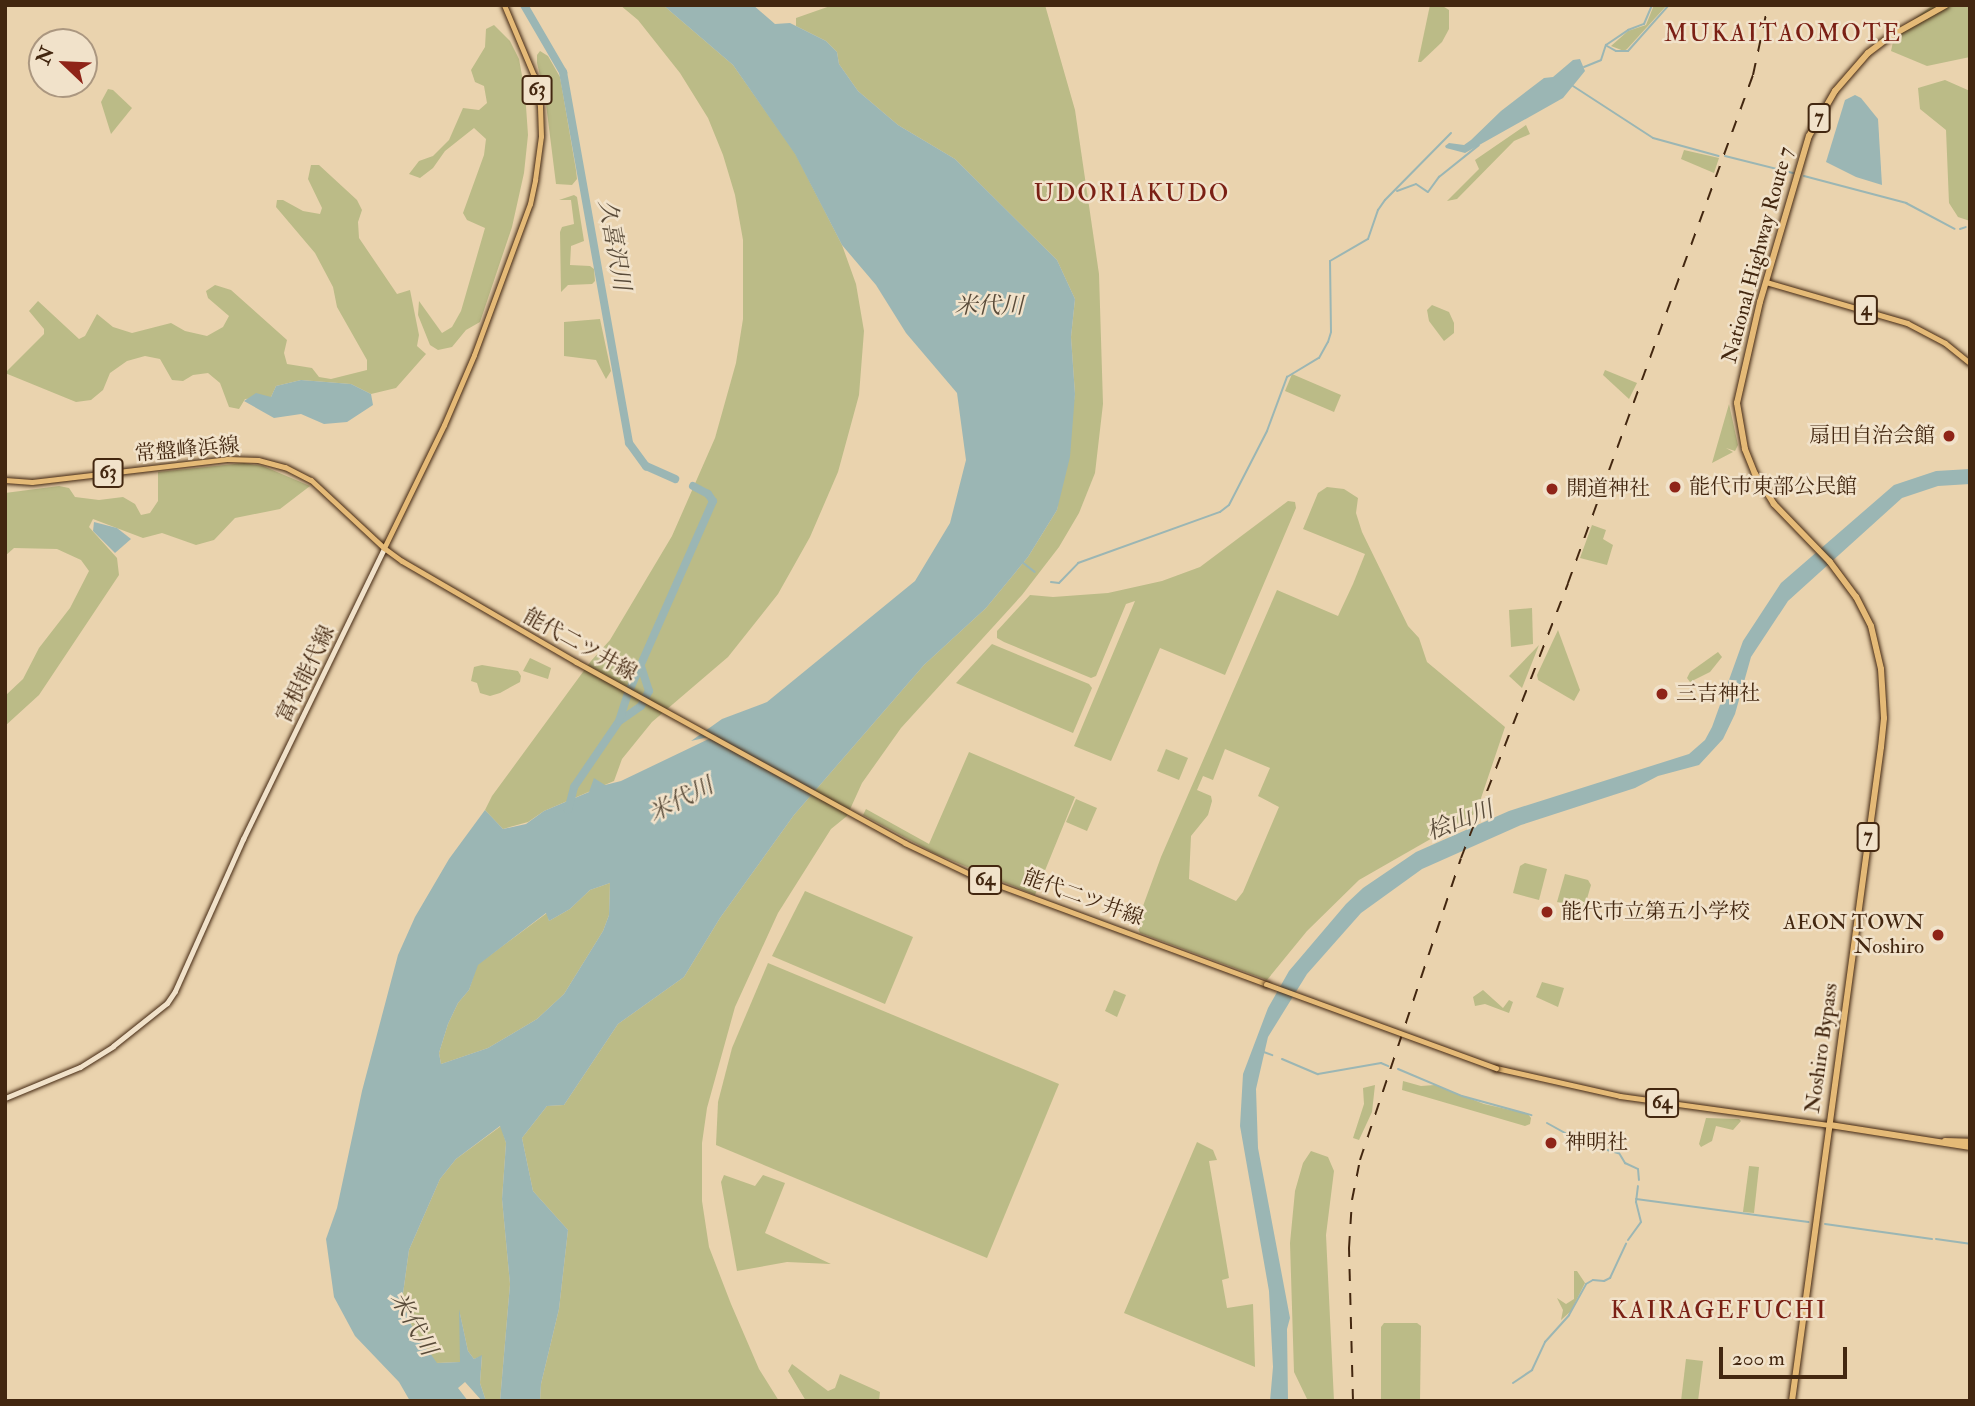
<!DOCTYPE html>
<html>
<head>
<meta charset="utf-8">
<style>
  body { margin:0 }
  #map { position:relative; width:1975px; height:1406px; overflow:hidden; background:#ead3ae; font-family:"IM FELL Double Pica","Noto Serif JP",serif }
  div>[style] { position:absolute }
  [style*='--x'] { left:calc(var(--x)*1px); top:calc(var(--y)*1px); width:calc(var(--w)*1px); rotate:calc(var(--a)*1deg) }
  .green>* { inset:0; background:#bbbb87 }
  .water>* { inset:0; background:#9bb6b4 }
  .stream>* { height:2px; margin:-1px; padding:0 1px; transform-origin:1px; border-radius:1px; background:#9bb6b4 }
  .river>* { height:8px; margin:-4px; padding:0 4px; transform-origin:4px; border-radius:4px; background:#9bb6b4 }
  .roads { filter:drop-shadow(0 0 2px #432710) drop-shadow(0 0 2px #432710) }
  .secondary>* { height:5px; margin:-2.5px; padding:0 2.5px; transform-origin:2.5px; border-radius:2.5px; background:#f1e2ca }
  .primary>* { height:5px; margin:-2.5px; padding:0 2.5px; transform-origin:2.5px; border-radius:2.5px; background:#e5ba77 }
  .trunk>* { height:6px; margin:-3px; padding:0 3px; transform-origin:3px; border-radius:3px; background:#e5ba77 }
  .motorway>* { height:6px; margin:-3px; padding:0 3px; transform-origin:3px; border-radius:3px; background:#e5ba77 }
  .rail>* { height:2px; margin-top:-1px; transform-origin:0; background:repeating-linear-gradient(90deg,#432710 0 12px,transparent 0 24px) }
  .bridges { filter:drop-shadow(0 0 2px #432710) drop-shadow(0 0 2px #432710) }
  .primary-bridge>* { height:5px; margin:-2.5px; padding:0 2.5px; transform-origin:2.5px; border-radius:2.5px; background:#e5ba77 }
  .dots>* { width:19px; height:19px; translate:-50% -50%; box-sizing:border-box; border:4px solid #f1e2ca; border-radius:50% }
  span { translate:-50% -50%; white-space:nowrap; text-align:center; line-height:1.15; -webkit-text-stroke:5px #f1e2ca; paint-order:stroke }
  .shield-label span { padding:2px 5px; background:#f1e2ca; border:2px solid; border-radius:5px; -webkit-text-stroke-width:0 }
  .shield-label { font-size:19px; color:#432710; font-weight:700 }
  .street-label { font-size:21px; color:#432710 }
  .poi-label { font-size:21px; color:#432710 }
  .right { translate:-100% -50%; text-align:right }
  .left { translate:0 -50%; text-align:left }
  .water-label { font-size:23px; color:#594b39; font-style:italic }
  .quarter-label { font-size:24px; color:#7a1f14; letter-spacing:2px }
  .frame { position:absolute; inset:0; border:7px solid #432710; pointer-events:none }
  .north { position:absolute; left:28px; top:28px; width:70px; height:70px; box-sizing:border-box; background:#f1e2ca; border:2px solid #ab9780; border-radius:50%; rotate:293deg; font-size:19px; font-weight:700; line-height:28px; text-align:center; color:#432710 }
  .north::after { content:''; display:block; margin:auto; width:24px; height:32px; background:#8f2418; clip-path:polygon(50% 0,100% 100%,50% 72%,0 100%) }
  .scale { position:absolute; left:1719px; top:1347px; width:128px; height:32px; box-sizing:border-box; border:4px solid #432710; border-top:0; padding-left:9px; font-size:21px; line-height:24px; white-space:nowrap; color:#432710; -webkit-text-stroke:5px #f1e2ca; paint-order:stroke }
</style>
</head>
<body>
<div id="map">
  <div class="green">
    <i style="clip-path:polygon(620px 5px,663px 5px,733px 65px,795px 153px,842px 245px,856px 284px,864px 331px,859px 395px,838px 472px,810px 537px,778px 594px,728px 657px,652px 722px,622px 759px,614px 781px,544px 811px,528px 822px,503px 829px,485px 810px,492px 796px,591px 661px,610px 640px,672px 536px,715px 438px,736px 363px,743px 319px,743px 240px,735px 195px,723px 155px,708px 118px,680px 73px,638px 20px)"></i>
    <i style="clip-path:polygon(833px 5px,1045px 5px,1075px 110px,1099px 274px,1103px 404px,1095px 473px,1079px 513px,1059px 547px,1022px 595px,901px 728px,862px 783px,847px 816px,831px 829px,778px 913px,735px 1007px,707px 1108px,702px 1143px,702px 1201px,709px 1247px,731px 1304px,759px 1369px,779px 1401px,540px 1401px,541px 1384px,559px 1309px,568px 1230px,533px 1191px,522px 1138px,547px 1106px,564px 1105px,618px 1024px,684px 977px,720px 918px,794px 815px,924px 665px,986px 608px,1028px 557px,1057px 510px,1075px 394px,1071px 337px,1075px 299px,1057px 260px,955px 159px,898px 125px,858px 91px,839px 64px,837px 52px,826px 41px,796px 26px,796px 18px)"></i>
    <i style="clip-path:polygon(1430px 5px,1441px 5px,1449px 10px,1449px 29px,1442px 42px,1421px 62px,1418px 62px)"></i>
    <i style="clip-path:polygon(1654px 5px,1667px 5px,1627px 49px,1624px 51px,1611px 46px,1628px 31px,1646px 25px)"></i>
    <i style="clip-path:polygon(1933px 5px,1970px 5px,1970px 57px,1927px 66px,1891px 51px,1895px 33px)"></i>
    <i style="clip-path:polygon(494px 25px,510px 41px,519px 59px,525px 92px,528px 135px,524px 173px,512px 227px,480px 322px,466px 330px,452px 347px,438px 350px,430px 345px,418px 315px,419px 301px,442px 333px,452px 327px,461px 311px,485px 228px,467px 220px,463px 213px,484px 155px,486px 139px,474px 128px,445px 151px,433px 168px,420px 178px,409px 174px,419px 161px,433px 156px,449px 140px,463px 108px,479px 110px,487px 103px,484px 86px,475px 82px,471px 70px,485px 47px,486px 29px)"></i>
    <i style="clip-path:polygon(540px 51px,548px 56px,560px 77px,576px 170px,577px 179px,572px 185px,556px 184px,545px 96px,537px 63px,537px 55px)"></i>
    <i style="clip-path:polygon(1945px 80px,1970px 91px,1970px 221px,1958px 217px,1949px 203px,1946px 130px,1920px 109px,1918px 88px)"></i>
    <i style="clip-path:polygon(108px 89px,113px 90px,132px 108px,111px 134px,101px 102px)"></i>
    <i style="clip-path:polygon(1526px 125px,1530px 134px,1514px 141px,1457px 199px,1447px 201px,1479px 169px,1475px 160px)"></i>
    <i style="clip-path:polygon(1684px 150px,1719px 158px,1714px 173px,1681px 159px)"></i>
    <i style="clip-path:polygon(311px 165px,319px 165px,357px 200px,362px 210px,358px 222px,359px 238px,397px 294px,410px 290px,419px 335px,417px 346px,426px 354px,396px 388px,371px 394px,351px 384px,301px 380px,276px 386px,271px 397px,245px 399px,239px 409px,229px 407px,220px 383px,208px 373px,193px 375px,183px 381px,172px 380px,160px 359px,145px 356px,127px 361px,110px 373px,103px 390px,91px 400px,76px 402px,5px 373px,44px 334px,44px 329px,29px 311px,38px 301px,79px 339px,85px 336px,97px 314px,113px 327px,132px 333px,171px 323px,185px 331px,207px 336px,223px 327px,229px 316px,208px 298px,206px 291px,215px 285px,231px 290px,287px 340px,284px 353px,287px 364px,312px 368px,319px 377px,331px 379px,367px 370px,367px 360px,337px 307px,333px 287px,315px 253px,276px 207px,277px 200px,283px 200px,303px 211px,320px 214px,322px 208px,308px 179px)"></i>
    <i style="clip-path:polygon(574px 195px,577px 197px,584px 241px,571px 246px,570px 265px,590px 266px,594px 269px,595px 281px,592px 284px,568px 285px,561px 292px,560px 232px,562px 227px,574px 224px,571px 200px,559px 200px)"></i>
    <i style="clip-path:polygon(1432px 305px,1449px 312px,1454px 323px,1454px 333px,1444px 341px,1429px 321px,1427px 310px)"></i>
    <i style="clip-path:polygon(600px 319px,611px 371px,606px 379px,596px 360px,564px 356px,564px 322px)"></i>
    <i style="clip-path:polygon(1605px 370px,1637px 383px,1629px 399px,1603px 375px)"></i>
    <i style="clip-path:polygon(1292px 374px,1341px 395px,1334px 412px,1285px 391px)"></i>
    <i style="clip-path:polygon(1729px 404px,1738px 445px,1735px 451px,1726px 448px,1733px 452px,1712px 463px)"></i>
    <i style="clip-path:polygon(244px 463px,263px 466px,310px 486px,280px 509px,235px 518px,214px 540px,196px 545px,162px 533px,143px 538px,93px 519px,89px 527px,117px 558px,119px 575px,39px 695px,5px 726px,5px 696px,23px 679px,39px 648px,70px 608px,89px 571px,81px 560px,57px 549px,14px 548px,5px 556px,5px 493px,59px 486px,69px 488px,75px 497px,99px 500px,123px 497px,135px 504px,141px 515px,150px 513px,158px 501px,158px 472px)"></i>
    <i style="clip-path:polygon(evenodd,1327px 487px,1344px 489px,1358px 498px,1356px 513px,1362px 532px,1408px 626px,1419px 638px,1427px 662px,1505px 727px,1476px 813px,1359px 880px,1307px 931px,1267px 980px,1140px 933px,1136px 925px,1161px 857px,1277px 590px,1338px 616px,1353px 584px,1365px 554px,1303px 529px,1318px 493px,1327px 487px,1225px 749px,1270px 768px,1258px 796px,1279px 807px,1243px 892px,1236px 901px,1189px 879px,1191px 836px,1208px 815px,1212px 801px,1211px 796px,1197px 790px,1203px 776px,1213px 780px,1225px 749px)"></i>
    <i style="clip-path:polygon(1288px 501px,1295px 502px,1296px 508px,1225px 675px,1160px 648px,1111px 761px,1074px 746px,1135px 601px,1126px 604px,1096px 676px,1091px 678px,1004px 642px,997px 638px,997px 631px,1030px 595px,1053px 597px,1108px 593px,1162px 581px,1200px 567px)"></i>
    <i style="clip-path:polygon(1592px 525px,1606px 530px,1603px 539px,1613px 545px,1607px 565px,1580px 558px)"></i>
    <i style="clip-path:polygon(1532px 608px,1533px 644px,1511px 647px,1509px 610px)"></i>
    <i style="clip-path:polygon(1558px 630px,1580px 690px,1574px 701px,1538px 680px,1537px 675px)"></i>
    <i style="clip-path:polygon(992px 644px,1089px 684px,1092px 688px,1073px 733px,956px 683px)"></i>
    <i style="clip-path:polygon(1539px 645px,1522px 688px,1509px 676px)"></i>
    <i style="clip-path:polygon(1718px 652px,1722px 657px,1710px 672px,1690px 682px,1687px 678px,1690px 672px)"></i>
    <i style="clip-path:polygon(530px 658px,551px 668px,548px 679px,523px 671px)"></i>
    <i style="clip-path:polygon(482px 665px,518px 671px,521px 676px,520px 682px,500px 693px,490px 696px,480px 693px,477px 683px,471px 681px,474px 667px)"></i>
    <i style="clip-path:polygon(1166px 749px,1188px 758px,1179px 780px,1157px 771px)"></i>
    <i style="clip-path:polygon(969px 752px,1075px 797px,1035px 895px,936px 854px,863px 815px,866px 809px,929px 844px)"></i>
    <i style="clip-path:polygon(1076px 799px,1097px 808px,1087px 831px,1066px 822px)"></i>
    <i style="clip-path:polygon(1525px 863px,1547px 869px,1539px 900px,1513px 893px,1520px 866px)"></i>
    <i style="clip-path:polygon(1565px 874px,1588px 880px,1591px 885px,1584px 909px,1557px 902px)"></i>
    <i style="clip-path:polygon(610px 883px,609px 915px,603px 931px,564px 994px,537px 1019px,488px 1048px,441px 1064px,439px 1053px,448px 1024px,458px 1003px,469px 990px,477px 965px,547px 913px,549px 921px,570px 909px,590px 890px)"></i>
    <i style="clip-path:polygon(805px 891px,913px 937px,885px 1004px,772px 956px)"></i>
    <i style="clip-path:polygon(768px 963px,1059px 1084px,987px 1258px,716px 1145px,718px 1102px,732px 1048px)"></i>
    <i style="clip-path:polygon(1542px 982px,1564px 988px,1558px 1007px,1536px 997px)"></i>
    <i style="clip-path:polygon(1114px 990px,1126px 995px,1117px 1017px,1105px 1011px)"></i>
    <i style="clip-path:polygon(1483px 990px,1503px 1008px,1509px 1000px,1513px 1002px,1509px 1013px,1485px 1004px,1475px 1006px,1473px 997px)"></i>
    <i style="clip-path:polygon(1403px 1081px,1421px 1086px,1435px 1085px,1484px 1104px,1528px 1114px,1531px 1118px,1530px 1124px,1525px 1126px,1402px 1090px)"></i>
    <i style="clip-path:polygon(1375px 1085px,1372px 1112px,1359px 1140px,1353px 1138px,1364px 1104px,1363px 1088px)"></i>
    <i style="clip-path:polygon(1706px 1118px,1739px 1119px,1741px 1121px,1733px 1130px,1716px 1126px,1712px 1141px,1701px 1147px,1699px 1144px)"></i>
    <i style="clip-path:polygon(501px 1126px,506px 1143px,502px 1199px,510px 1284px,500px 1401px,486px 1401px,480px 1383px,482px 1356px,474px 1359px,468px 1351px,460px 1314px,460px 1362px,436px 1363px,413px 1329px,402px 1301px,409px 1250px,440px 1179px,456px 1159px)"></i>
    <i style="clip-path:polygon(1197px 1142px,1213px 1150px,1217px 1160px,1209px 1161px,1229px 1278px,1222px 1280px,1227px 1308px,1253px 1304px,1255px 1367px,1124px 1313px)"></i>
    <i style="clip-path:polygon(1311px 1151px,1328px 1157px,1334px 1171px,1326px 1235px,1334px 1401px,1308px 1401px,1294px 1372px,1290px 1243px,1295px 1191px,1303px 1163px)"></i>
    <i style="clip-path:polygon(1749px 1166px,1759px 1167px,1754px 1213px,1743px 1212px)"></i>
    <i style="clip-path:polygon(724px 1175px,755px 1186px,763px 1175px,785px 1183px,765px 1233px,831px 1264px,787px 1262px,737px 1271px,721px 1182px)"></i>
    <i style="clip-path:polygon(1574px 1271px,1577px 1271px,1585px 1283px,1571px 1311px,1561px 1320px,1563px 1310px,1557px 1298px,1566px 1304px,1574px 1299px)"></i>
    <i style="clip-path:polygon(1384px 1323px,1417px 1323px,1421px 1326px,1420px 1401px,1381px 1401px,1381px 1327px)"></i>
    <i style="clip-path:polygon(1686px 1359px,1703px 1361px,1698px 1401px,1681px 1401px)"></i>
    <i style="clip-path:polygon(792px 1364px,828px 1391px,835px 1388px,840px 1374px,880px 1392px,879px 1401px,806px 1401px,788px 1371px)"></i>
  </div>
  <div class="water">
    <i style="clip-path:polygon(evenodd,663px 5px,753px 5px,775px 24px,790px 23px,826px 41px,837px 52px,839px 64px,858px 91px,898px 125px,955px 159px,1057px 260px,1075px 299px,1071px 337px,1075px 394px,1070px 457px,1057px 510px,1028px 557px,986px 608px,924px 665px,794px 815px,720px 918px,684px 977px,618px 1024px,564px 1105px,547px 1106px,522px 1138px,533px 1191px,568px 1230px,559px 1309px,541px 1384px,540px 1401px,500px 1401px,510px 1284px,502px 1199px,506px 1143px,500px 1126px,456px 1159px,440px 1179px,409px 1250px,402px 1301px,413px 1329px,437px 1363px,460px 1362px,459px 1309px,468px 1351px,474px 1359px,482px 1355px,480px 1383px,486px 1401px,482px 1401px,465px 1382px,458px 1388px,468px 1401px,410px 1401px,399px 1382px,355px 1336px,334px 1297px,326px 1239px,337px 1208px,362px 1091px,398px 955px,415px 917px,449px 859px,485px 810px,503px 829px,526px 824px,544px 811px,589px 792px,594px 778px,605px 785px,621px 781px,717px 735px,691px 741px,722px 719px,767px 702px,915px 581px,950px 523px,966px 460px,957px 393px,906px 333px,876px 285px,842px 245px,795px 154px,733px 65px,663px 5px,610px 883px,609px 915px,603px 931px,564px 994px,537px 1019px,488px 1048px,441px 1064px,439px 1053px,448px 1024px,458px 1003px,469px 990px,478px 965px,546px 913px,549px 921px,570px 909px,590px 890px,610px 883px)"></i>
    <i style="clip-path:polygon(1580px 59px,1585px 71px,1563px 98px,1465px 153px,1446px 148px,1445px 146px,1449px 143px,1464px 145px,1471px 140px,1501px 111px,1544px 78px,1553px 77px,1573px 60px)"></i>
    <i style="clip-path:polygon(1855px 95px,1861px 98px,1878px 119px,1882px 185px,1856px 177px,1826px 162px,1845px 100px)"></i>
    <i style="clip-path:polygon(301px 380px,351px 384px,371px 394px,373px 405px,347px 422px,324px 424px,301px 414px,274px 418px,244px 401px,256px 393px,271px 397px,276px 386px)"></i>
    <i style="clip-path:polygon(1970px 469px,1970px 484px,1938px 486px,1902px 498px,1788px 601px,1751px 657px,1735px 714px,1723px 739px,1699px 765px,1658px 776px,1635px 788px,1521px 825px,1422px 869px,1361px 913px,1307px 974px,1268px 1037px,1256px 1089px,1258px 1148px,1290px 1318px,1287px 1329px,1288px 1401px,1270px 1401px,1273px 1367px,1269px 1291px,1240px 1126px,1243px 1074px,1268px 1008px,1289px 971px,1346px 904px,1363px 888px,1416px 852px,1509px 811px,1689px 754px,1705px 740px,1712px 727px,1743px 641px,1781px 583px,1894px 485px,1936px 471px)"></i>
    <i style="clip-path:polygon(94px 522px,117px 528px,131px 539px,115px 553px,93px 531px)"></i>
  </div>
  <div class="stream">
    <i style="--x:1607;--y:46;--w:10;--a:29"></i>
    <i style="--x:1616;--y:51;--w:12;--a:0"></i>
    <i style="--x:1628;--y:51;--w:62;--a:-48.3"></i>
    <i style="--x:1584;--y:67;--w:18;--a:-22"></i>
    <i style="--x:1601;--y:60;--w:16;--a:-72"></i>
    <i style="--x:1606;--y:45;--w:27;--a:-34"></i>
    <i style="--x:1628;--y:30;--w:17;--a:-21"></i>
    <i style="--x:1644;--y:24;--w:21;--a:-67"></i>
    <i style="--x:1573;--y:86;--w:95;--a:33"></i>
    <i style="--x:1653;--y:138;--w:68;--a:15.3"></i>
    <i style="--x:1725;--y:156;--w:70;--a:14"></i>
    <i style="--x:1804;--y:176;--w:106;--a:14.8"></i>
    <i style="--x:1906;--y:203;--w:55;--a:28"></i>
    <i style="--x:1397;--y:191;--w:20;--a:-20"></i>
    <i style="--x:1416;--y:184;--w:14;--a:34"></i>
    <i style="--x:1428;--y:192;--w:19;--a:-54"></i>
    <i style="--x:1439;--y:177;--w:51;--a:-38.7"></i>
    <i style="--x:1960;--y:229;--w:6;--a:-18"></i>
    <i style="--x:1022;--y:562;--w:16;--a:38"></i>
    <i style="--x:1051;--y:582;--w:8;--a:7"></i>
    <i style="--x:1059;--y:583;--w:28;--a:-46"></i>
    <i style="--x:1078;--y:563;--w:151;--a:-19.8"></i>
    <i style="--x:1220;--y:512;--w:11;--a:-38"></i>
    <i style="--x:1229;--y:505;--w:83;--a:-62.8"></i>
    <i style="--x:1267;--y:431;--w:58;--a:-69.7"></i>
    <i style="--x:1287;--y:377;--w:37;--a:-31"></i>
    <i style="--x:1319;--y:358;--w:18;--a:-61"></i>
    <i style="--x:1328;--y:342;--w:10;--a:-73"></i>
    <i style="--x:1331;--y:332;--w:71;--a:-90.8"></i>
    <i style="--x:1330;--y:261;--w:44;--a:-30.1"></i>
    <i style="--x:1368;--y:239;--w:31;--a:-71"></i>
    <i style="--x:1378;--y:210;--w:12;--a:-55"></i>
    <i style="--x:1385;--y:200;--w:94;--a:-45.4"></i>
    <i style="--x:1261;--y:1051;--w:12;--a:20"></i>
    <i style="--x:1282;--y:1059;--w:39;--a:23"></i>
    <i style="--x:1318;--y:1074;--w:64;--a:-9.9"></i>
    <i style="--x:1381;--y:1063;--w:8;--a:23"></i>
    <i style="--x:1398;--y:1069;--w:69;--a:22.9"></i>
    <i style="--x:1462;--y:1096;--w:72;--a:15.4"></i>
    <i style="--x:1547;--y:1123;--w:41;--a:29.1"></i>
    <i style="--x:1583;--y:1143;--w:37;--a:16"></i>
    <i style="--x:1619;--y:1153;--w:12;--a:59"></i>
    <i style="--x:1625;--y:1163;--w:14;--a:25"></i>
    <i style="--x:1638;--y:1169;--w:11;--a:85"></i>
    <i style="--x:1636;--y:1199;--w:174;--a:7.6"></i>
    <i style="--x:1825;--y:1224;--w:108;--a:8"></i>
    <i style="--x:1936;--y:1239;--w:34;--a:8"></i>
    <i style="--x:1628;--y:1240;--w:22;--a:-54"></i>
    <i style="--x:1641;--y:1222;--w:21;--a:-104"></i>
    <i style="--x:1636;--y:1202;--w:16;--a:-83"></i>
    <i style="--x:1513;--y:1383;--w:23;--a:-34"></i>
    <i style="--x:1532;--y:1370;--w:31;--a:-65"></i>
    <i style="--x:1545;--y:1342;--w:36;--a:-48"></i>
    <i style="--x:1569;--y:1315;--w:35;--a:-61"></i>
    <i style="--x:1586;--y:1284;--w:8;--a:-30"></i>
    <i style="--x:1593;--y:1280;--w:11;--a:5"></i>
    <i style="--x:1604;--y:1281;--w:7;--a:-27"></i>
    <i style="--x:1610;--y:1278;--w:38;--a:-65"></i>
  </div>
  <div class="river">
    <i style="--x:524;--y:5;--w:78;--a:59.8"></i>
    <i style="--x:563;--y:72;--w:377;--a:79.9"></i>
    <i style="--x:629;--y:443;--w:29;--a:54"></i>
    <i style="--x:646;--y:466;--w:32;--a:24"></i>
    <i style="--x:621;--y:720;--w:24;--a:-35"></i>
    <i style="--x:641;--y:706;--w:17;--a:-62"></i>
    <i style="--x:649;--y:691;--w:25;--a:-108"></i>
    <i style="--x:568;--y:810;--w:24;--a:-75"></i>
    <i style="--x:574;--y:787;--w:80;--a:-55.7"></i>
    <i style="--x:619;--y:721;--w:26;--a:-72"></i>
    <i style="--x:627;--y:696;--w:213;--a:-66.2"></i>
    <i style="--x:713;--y:501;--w:9;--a:-126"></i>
    <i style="--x:708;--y:494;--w:17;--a:-152"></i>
  </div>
  <div class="roads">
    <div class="secondary">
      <i style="--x:5;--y:1098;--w:81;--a:-22.5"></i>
      <i style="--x:80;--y:1067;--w:39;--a:-32"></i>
      <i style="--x:113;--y:1046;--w:69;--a:-38.5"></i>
      <i style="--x:167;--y:1003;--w:14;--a:-56"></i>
      <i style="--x:175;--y:991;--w:167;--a:-65.9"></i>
      <i style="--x:243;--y:839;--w:323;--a:-64.1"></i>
    </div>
    <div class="primary">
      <i style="--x:1766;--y:282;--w:147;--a:16.2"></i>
      <i style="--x:1907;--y:323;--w:43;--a:27.8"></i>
      <i style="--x:1945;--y:343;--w:32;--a:39"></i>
      <i style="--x:5;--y:480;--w:27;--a:4"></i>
      <i style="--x:32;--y:482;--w:196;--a:-6.7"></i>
      <i style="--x:227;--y:459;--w:31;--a:2"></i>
      <i style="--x:258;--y:460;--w:28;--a:15"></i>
      <i style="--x:285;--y:467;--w:29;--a:27"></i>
      <i style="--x:311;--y:480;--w:100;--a:43"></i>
      <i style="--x:384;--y:548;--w:22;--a:36"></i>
      <i style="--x:402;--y:561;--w:201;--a:30.1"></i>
      <i style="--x:576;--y:662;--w:376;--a:28.8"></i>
      <i style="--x:905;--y:843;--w:76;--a:25.6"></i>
      <i style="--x:974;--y:876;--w:311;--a:20.3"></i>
      <i style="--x:384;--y:548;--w:137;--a:-64"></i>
      <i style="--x:444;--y:425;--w:76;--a:-66.8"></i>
      <i style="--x:474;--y:355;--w:161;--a:-69.7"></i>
      <i style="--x:530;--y:204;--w:25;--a:-78"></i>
      <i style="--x:535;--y:180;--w:44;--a:-82.2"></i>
      <i style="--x:541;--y:136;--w:30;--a:-92"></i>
      <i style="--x:540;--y:106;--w:31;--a:-101"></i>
      <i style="--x:534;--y:76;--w:77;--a:-112.9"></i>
      <i style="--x:1496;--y:1068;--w:127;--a:12.7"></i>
      <i style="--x:1620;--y:1096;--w:212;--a:7.9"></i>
    </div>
    <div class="trunk">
      <i style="--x:1792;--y:1401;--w:660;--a:-82.25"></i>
      <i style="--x:1881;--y:747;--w:29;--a:-84"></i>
      <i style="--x:1884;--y:718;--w:49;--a:-93.5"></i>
      <i style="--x:1881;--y:669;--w:44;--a:-103.1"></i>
      <i style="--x:1871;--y:626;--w:33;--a:-117"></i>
      <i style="--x:1856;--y:597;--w:44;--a:-126.6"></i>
      <i style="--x:1830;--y:562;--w:81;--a:-134"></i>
      <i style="--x:1774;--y:504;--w:36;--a:-122"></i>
      <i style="--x:1755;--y:474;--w:27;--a:-112"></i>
      <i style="--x:1745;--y:449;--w:47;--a:-99.9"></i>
      <i style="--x:1737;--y:403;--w:104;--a:-77.2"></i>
      <i style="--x:1760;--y:302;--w:173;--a:-73.6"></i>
      <i style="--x:1809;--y:136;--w:52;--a:-60"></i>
      <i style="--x:1835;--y:91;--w:50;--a:-49"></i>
      <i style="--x:1868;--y:53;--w:26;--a:-37"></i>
      <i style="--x:1889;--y:37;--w:65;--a:-29.3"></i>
    </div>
    <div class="motorway">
      <i style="--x:1830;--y:1125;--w:142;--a:8.9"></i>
      <i style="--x:1945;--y:1141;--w:25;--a:2"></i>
    </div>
  </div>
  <div class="rail">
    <i style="--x:1353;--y:1401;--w:153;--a:-91.5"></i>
    <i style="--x:1349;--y:1248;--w:48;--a:-86.4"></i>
    <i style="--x:1352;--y:1200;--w:41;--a:-78.7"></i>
    <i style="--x:1360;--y:1160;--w:318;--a:-71.5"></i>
    <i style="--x:1461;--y:858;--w:295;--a:-68.7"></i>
    <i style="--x:1568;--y:583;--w:541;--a:-69.99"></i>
    <i style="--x:1753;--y:75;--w:72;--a:-77.9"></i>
  </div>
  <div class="bridges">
    <div class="primary-bridge">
      <i style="--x:1266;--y:984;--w:245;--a:20.1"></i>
    </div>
  </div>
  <div class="dots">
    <i style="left:1949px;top:436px;background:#8f2418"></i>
    <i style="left:1675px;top:487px;background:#8f2418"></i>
    <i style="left:1552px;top:489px;background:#8f2418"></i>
    <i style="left:1662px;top:694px;background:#8f2418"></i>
    <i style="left:1547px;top:912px;background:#8f2418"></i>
    <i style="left:1938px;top:935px;background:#8f2418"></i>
    <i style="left:1551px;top:1143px;background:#8f2418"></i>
  </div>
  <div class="shield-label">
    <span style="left:537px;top:90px">63</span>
    <span style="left:1819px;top:118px">7</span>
    <span style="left:1866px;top:310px">4</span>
    <span style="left:108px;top:473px">63</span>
    <span style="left:1868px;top:837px">7</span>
    <span style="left:985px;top:880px">64</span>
    <span style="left:1662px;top:1103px">64</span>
  </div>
  <div class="street-label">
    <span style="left:1758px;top:255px;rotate:-75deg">National Highway Route 7</span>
    <span style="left:187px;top:450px;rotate:-5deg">常盤峰浜線</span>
    <span style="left:580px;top:645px;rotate:29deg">能代二ツ井線</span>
    <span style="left:306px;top:674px;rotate:-64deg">富根能代線</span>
    <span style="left:1083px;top:898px;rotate:20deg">能代二ツ井線</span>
    <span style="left:1822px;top:1048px;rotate:-82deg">Noshiro Bypass</span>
  </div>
  <div class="poi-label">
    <span class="right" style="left:1935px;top:436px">扇田自治会館</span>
    <span class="left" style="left:1689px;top:487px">能代市東部公民館</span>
    <span class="left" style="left:1566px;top:489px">開道神社</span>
    <span class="left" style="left:1676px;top:694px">三吉神社</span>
    <span class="left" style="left:1561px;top:912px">能代市立第五小学校</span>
    <span class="right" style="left:1924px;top:935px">AEON TOWN<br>Noshiro</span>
    <span class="left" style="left:1565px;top:1143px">神明社</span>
  </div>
  <div class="water-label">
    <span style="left:614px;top:245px;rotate:80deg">久喜沢川</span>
    <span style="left:989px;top:306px">米代川</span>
    <span style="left:681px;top:800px;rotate:-27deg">米代川</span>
    <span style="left:1460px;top:821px;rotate:-21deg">桧山川</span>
    <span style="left:413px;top:1324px;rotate:60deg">米代川</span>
  </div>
  <div class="quarter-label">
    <span style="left:1783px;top:34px">MUKAITAOMOTE</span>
    <span style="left:1132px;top:194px">UDORIAKUDO</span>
    <span style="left:1719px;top:1311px">KAIRAGEFUCHI</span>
  </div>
  <div class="frame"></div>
  <div class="north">N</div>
  <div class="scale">200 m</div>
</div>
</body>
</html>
